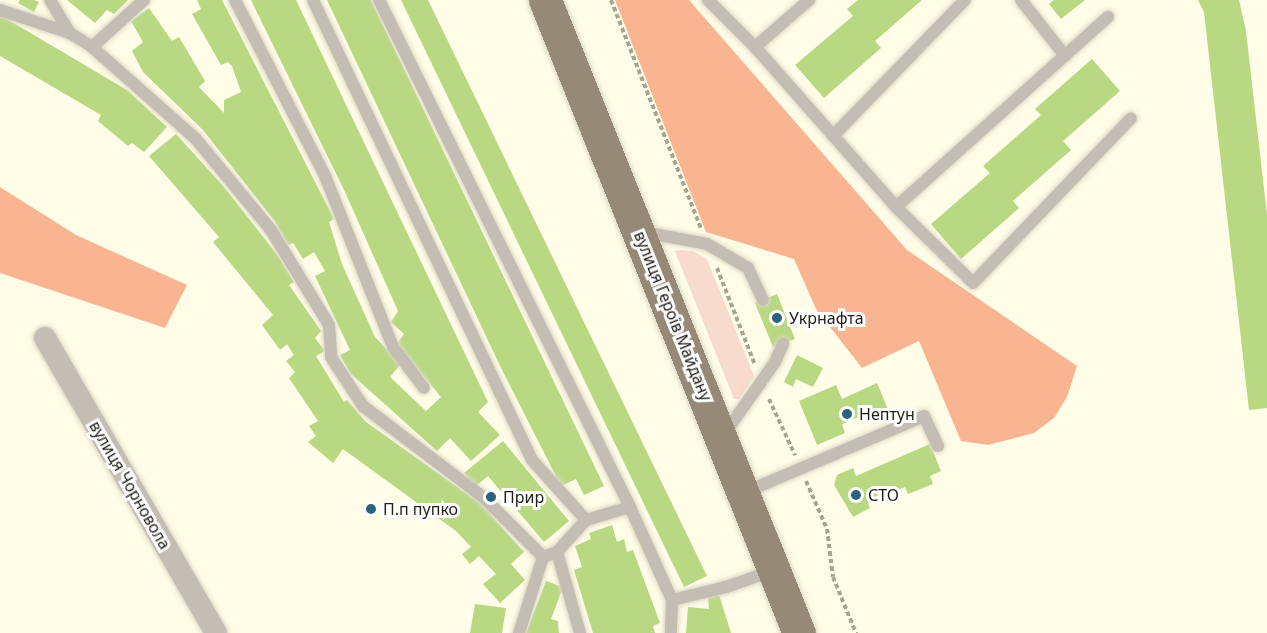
<!DOCTYPE html>
<html>
<head>
<meta charset="utf-8">
<style>
  body { margin:0 }
  #map { position:relative; width:1267px; height:633px; overflow:hidden; background:#fffce7; font-family:"Noto Sans",sans-serif }
  div>[style] { position:absolute }
  [style*='--x'] { left:calc(var(--x)*1px); top:calc(var(--y)*1px); width:calc(var(--w)*1px); rotate:calc(var(--a)*1deg) }
  .green>* { inset:0; background:#f8dbcd }
  .forest>* { inset:0; background:#f9b491 }
  .building>* { inset:0; background:#b8d882 }
  .path>* { height:4px; margin-top:-2px; transform-origin:0; background:repeating-linear-gradient(90deg,#a6a493 0 4.5px,transparent 0 7.5px) }
  .roads { filter:drop-shadow(0 0 2px #dbd8c5) drop-shadow(0 0 2px #dbd8c5) }
  .lane>* { height:12px; margin:-6px; padding:0 6px; transform-origin:6px; border-radius:6px; background:#c4bdb4 }
  .street>* { height:22px; margin:-11px; padding:0 11px; transform-origin:11px; border-radius:11px; background:#c4bdb4 }
  .primary>* { height:33px; margin:-16.5px; padding:0 16.5px; transform-origin:16.5px; border-radius:16.5px; background:#968978 }
  .dots>* { width:16px; height:16px; translate:-50% -50%; box-sizing:border-box; border:3px solid #fff; border-radius:50% }
  span { translate:-50% -50%; white-space:nowrap; text-align:center; line-height:1.15; -webkit-text-stroke:6px #fff; paint-order:stroke }
  .street-label { font-size:16px; color:#201e15 }
  .poi-label { font-size:16px; color:#201e15 }
  .left { translate:0 -50%; text-align:left }
</style>
</head>
<body>
<div id="map">
  <div class="green">
    <i style="clip-path:polygon(681px 250px,693px 251px,707px 259px,754px 376px,739px 399px,734px 399px,675px 251px)"></i>
  </div>
  <div class="forest">
    <i style="clip-path:polygon(615px 0,689px 0,907px 250px,1077px 366px,1067px 397px,1054px 418px,1034px 433px,988px 445px,961px 441px,919px 341px,862px 368px,816px 309px,794px 259px,706px 232px)"></i>
    <i style="clip-path:polygon(0 187px,76px 235px,187px 285px,165px 328px,0 273px)"></i>
  </div>
  <div class="building">
    <i style="clip-path:polygon(20px 0,34px 0,39px 2px,34px 12px,18px 3px)"></i>
    <i style="clip-path:polygon(67px 0,128px 0,114px 14px,107px 10px,95px 23px)"></i>
    <i style="clip-path:polygon(197px 0,222px 0,334px 219px,329px 222px,342px 264px,375px 337px,401px 364px,390px 377px,426px 411px,441px 397px,397px 344px,404px 334px,391px 322px,398px 311px,345px 192px,251px 0,296px 0,488px 402px,478px 412px,500px 435px,471px 461px,450px 438px,437px 451px,350px 373px,340px 355px,350px 350px,315px 276px,325px 271px,314px 252px,303px 259px,293px 243px,288px 245px,274px 220px,203px 130px,143px 72px,132px 51px,143px 42px,131px 21px,149px 8px,172px 41px,179px 37px,205px 81px,199px 87px,224px 113px,224px 100px,241px 92px,232px 66px,228px 62px,221px 65px,192px 14px,201px 9px)"></i>
    <i style="clip-path:polygon(327px 0,371px 0,604px 486px,584px 495px,576px 479px,561px 486px,502px 370px)"></i>
    <i style="clip-path:polygon(401px 0,428px 0,707px 576px,684px 587px)"></i>
    <i style="clip-path:polygon(858px 0,922px 0,875px 41px,881px 48px,824px 98px,795px 65px,853px 16px,847px 9px)"></i>
    <i style="clip-path:polygon(1054px 0,1085px 0,1061px 19px,1049px 4px)"></i>
    <i style="clip-path:polygon(1198px 0,1239px 0,1246px 31px,1267px 215px,1267px 408px,1249px 410px,1204px 12px)"></i>
    <i style="clip-path:polygon(0 15px,127px 90px,167px 127px,144px 152px,132px 143px,128px 146px,98px 121px,101px 115px,0 56px)"></i>
    <i style="clip-path:polygon(1092px 59px,1120px 91px,1063px 141px,1071px 150px,1013px 201px,1019px 208px,961px 259px,931px 224px,990px 173px,983px 166px,1041px 115px,1035px 109px)"></i>
    <i style="clip-path:polygon(176px 134px,224px 187px,279px 257px,294px 282px,289px 285px,321px 331px,315px 338px,325px 351px,316px 356px,344px 402px,347px 400px,366px 422px,481px 504px,524px 552px,511px 564px,525px 580px,500px 603px,483px 584px,496px 574px,479px 556px,470px 564px,462px 554px,471px 547px,456px 531px,343px 449px,333px 463px,308px 442px,316px 436px,309px 426px,318px 421px,289px 378px,295px 372px,286px 361px,294px 355px,287px 344px,280px 350px,262px 325px,273px 315px,213px 242px,219px 237px,149px 156px)"></i>
    <i style="clip-path:polygon(777px 294px,795px 339px,773px 347px,755px 303px)"></i>
    <i style="clip-path:polygon(797px 355px,823px 368px,813px 387px,796px 379px,793px 387px,784px 382px)"></i>
    <i style="clip-path:polygon(877px 383px,890px 414px,870px 423px,866px 414px,842px 424px,845px 433px,817px 445px,799px 401px,836px 385px,842px 399px)"></i>
    <i style="clip-path:polygon(503px 441px,569px 521px,544px 542px,488px 476px,476px 486px,464px 473px)"></i>
    <i style="clip-path:polygon(930px 444px,941px 471px,930px 476px,933px 484px,908px 494px,905px 487px,868px 503px,870px 508px,853px 517px,834px 485px,837px 475px,853px 468px,856px 476px)"></i>
    <i style="clip-path:polygon(612px 525px,617px 542px,624px 539px,627px 552px,633px 550px,660px 623px,653px 626px,655px 633px,593px 633px,574px 570px,582px 567px,575px 546px,591px 539px,589px 533px)"></i>
    <i style="clip-path:polygon(546px 581px,563px 587px,551px 619px,558px 621px,559px 633px,526px 633px)"></i>
    <i style="clip-path:polygon(719px 595px,731px 633px,686px 633px,688px 607px,709px 609px,708px 598px)"></i>
    <i style="clip-path:polygon(475px 604px,506px 608px,502px 633px,470px 633px)"></i>
  </div>
  <div class="path">
    <i style="--x:611;--y:0;--w:245;--a:68.5"></i>
    <i style="--x:717;--y:268;--w:104;--a:68.6"></i>
    <i style="--x:769;--y:399;--w:62;--a:65.1"></i>
    <i style="--x:806;--y:481;--w:52;--a:66.4"></i>
    <i style="--x:827;--y:529;--w:48;--a:82.9"></i>
    <i style="--x:833;--y:577;--w:61;--a:67.7"></i>
  </div>
  <div class="roads">
    <div class="lane">
      <i style="--x:50;--y:0;--w:39;--a:59"></i>
      <i style="--x:235;--y:0;--w:198;--a:62.9"></i>
      <i style="--x:325;--y:176;--w:184;--a:68.3"></i>
      <i style="--x:393;--y:347;--w:51;--a:52.9"></i>
      <i style="--x:313;--y:0;--w:509;--a:64.54"></i>
      <i style="--x:532;--y:460;--w:81;--a:48"></i>
      <i style="--x:379;--y:0;--w:566;--a:63.66"></i>
      <i style="--x:630;--y:507;--w:102;--a:65.7"></i>
      <i style="--x:672;--y:600;--w:33;--a:92"></i>
      <i style="--x:708;--y:0;--w:66;--a:45"></i>
      <i style="--x:755;--y:47;--w:213;--a:48.6"></i>
      <i style="--x:896;--y:207;--w:285;--a:-41.9"></i>
      <i style="--x:1021;--y:0;--w:71;--a:51.8"></i>
      <i style="--x:0;--y:10;--w:74;--a:18.2"></i>
      <i style="--x:70;--y:33;--w:26;--a:32"></i>
      <i style="--x:92;--y:47;--w:139;--a:41.5"></i>
      <i style="--x:196;--y:139;--w:118;--a:50.5"></i>
      <i style="--x:271;--y:230;--w:111;--a:58.6"></i>
      <i style="--x:329;--y:325;--w:32;--a:86"></i>
      <i style="--x:331;--y:357;--w:59;--a:56.9"></i>
      <i style="--x:363;--y:406;--w:151;--a:37.2"></i>
      <i style="--x:483;--y:497;--w:85;--a:45"></i>
      <i style="--x:543;--y:557;--w:15;--a:-20"></i>
      <i style="--x:557;--y:552;--w:43;--a:-47.8"></i>
      <i style="--x:586;--y:520;--w:46;--a:-16.5"></i>
      <i style="--x:92;--y:47;--w:70;--a:-42.1"></i>
      <i style="--x:755;--y:47;--w:72;--a:-41"></i>
      <i style="--x:833;--y:136;--w:190;--a:-45.9"></i>
      <i style="--x:896;--y:207;--w:108;--a:44.6"></i>
      <i style="--x:973;--y:283;--w:228;--a:-46.2"></i>
      <i style="--x:643;--y:232;--w:65;--a:10.6"></i>
      <i style="--x:707;--y:244;--w:48;--a:30.3"></i>
      <i style="--x:748;--y:268;--w:35;--a:65"></i>
      <i style="--x:723;--y:436;--w:90;--a:-54.9"></i>
      <i style="--x:775;--y:362;--w:20;--a:-66"></i>
      <i style="--x:743;--y:493;--w:197;--a:-23"></i>
      <i style="--x:924;--y:416;--w:33;--a:65"></i>
      <i style="--x:557;--y:552;--w:84;--a:74.1"></i>
      <i style="--x:672;--y:600;--w:56;--a:-13.5"></i>
      <i style="--x:726;--y:587;--w:49;--a:-19.2"></i>
      <i style="--x:519;--y:633;--w:80;--a:-72.5"></i>
    </div>
    <div class="street">
      <i style="--x:45;--y:338;--w:341;--a:59.9"></i>
    </div>
    <div class="primary">
      <i style="--x:545;--y:0;--w:682;--a:68.14"></i>
    </div>
  </div>
  <div class="dots">
    <i style="left:777px;top:318px;background:#2a637c"></i>
    <i style="left:847px;top:414px;background:#2a637c"></i>
    <i style="left:856px;top:495px;background:#2a637c"></i>
    <i style="left:491px;top:497px;background:#2a637c"></i>
    <i style="left:371px;top:509px;background:#2a637c"></i>
  </div>
  <div class="street-label">
    <span style="left:673px;top:316px;rotate:68deg">вулиця Героїв Майдану</span>
    <span style="left:130px;top:485px;rotate:60deg">вулиця Чорновола</span>
  </div>
  <div class="poi-label">
    <span class="left" style="left:789px;top:318px">Укрнафта</span>
    <span class="left" style="left:859px;top:414px">Нептун</span>
    <span class="left" style="left:868px;top:495px">СТО</span>
    <span class="left" style="left:503px;top:497px">Прир</span>
    <span class="left" style="left:383px;top:509px">П.п пупко</span>
  </div>
</div>
</body>
</html>
